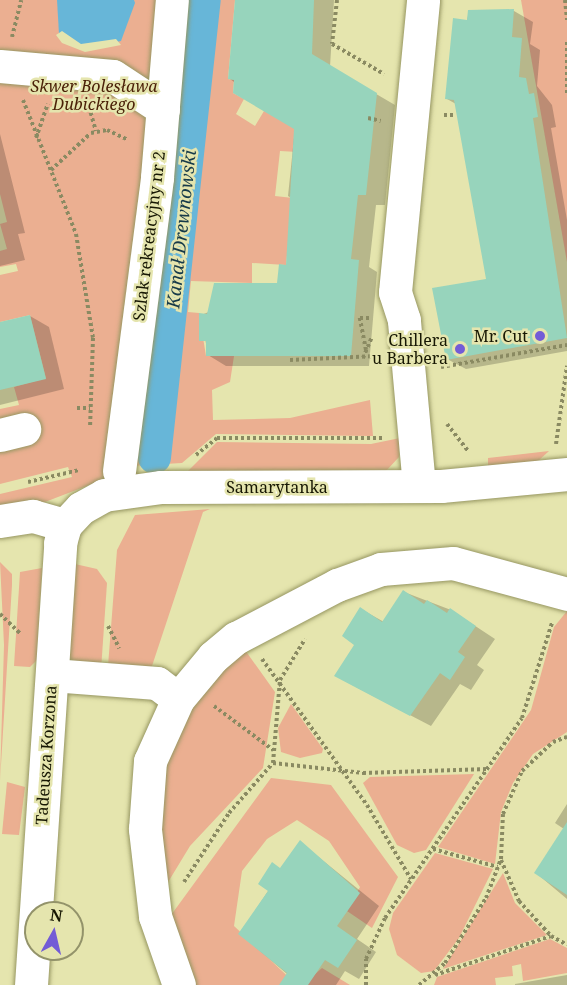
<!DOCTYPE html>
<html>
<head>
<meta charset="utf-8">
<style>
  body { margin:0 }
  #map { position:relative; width:567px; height:985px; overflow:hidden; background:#e5e5ae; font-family:"Noto Serif",serif }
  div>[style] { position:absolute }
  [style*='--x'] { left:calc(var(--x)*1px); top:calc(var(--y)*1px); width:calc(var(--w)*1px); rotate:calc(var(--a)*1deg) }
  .green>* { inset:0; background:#ebaf91 }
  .water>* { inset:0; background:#67b6d8 }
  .pier>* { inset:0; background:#e5e5ae }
  .shadow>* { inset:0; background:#0003 }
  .canal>* { height:33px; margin:-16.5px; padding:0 16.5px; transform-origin:16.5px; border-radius:16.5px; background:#67b6d8 }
  .building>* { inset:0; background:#97d4bc }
  .path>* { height:4px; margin-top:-2px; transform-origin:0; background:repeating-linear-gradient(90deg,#8a8a62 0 3px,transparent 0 6px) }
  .roads { filter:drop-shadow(0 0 2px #969661) drop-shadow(0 0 2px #969661) }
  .minor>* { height:33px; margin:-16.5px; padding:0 16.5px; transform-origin:16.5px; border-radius:16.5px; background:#fff }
  .dots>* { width:16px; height:16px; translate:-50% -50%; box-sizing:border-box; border:3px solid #e5e5ae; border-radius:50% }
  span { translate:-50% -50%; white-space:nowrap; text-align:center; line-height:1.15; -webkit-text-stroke:5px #e5e5ae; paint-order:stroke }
  .park-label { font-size:16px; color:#4b2108; font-style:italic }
  .street-label { font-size:16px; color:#171703 }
  .poi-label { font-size:16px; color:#171703 }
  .right { translate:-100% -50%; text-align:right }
  .water-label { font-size:18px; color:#163a49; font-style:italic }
  .north { position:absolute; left:24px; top:901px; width:60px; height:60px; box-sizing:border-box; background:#e5e5ae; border:2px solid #93936a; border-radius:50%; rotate:8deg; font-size:16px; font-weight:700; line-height:24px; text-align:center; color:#171703 }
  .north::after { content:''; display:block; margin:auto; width:21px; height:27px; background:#735cd6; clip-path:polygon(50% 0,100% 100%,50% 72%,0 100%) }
</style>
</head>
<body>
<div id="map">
  <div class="green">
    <i style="clip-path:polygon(0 0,235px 0,228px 79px,234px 80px,233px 93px,244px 99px,236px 114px,255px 126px,264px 111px,301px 118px,298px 152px,280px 151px,275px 196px,293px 198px,286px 265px,252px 263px,252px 283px,191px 281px,188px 312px,199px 313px,206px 356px,234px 356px,230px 382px,212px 390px,213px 420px,290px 418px,370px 400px,373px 436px,216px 434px,182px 463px,131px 466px,139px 475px,97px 482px,45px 502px,0 508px,0 494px,72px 477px,68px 467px,0 484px,0 409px,19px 405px,14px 387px,46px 378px,30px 315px,0 322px,0 275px,18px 271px,16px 264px,0 267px,0 251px,7px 249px,0 224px,7px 222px,0 194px)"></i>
    <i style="clip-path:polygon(521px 0,567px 0,567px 262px)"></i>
    <i style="clip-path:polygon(400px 438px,399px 457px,386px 471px,188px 471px,217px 442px,371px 444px)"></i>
    <i style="clip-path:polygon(549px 451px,537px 462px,488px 466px,488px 458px)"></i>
    <i style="clip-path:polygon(210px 509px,203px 512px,150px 672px,108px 666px,117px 550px,135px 515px)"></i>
    <i style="clip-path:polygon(0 562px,12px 574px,12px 585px,0 781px,4px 645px)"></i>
    <i style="clip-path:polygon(75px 564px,97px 569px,107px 583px,101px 670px,69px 664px)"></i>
    <i style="clip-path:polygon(42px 568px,37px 660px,30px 667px,14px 666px,20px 572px)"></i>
    <i style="clip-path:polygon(567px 611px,567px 732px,533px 754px,513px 783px,501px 812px,495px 864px,438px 847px,531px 710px,554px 627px)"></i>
    <i style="clip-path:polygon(245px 650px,275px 692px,263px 768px,190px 846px,159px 897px,157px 763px,183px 704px)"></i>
    <i style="clip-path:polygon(291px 704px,323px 749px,322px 753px,300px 758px,281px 752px,278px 728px)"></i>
    <i style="clip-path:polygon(474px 774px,426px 850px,414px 853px,397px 845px,363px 783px,370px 777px)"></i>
    <i style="clip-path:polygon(271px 778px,331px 785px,398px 877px,372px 928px,347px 911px,360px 887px,329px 841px,297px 820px,267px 839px,242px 871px,234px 926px,297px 985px,193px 985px,166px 922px)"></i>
    <i style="clip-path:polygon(7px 782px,25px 787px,19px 835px,2px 834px)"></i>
    <i style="clip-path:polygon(435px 853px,493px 869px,459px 938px,434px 971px,421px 973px,397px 955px,389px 929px,393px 913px)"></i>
    <i style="clip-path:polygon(503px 873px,515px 903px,547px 935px,443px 969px)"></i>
    <i style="clip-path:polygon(550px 939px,567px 948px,567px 973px,523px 981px,521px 964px,512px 966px,513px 976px,495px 978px,496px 985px,434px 985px,437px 977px)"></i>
    <i style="clip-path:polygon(322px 968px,350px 985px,303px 985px)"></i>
  </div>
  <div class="water">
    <i style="clip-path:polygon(57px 0,134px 0,135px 3px,121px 41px,86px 49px,59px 34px)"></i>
  </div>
  <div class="pier">
    <i style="clip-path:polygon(62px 31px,81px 44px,116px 39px,121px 45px,85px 52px,62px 43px,56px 35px)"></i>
  </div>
  <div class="shadow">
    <i style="clip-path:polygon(237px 0,334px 0,330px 67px,395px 105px,385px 205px,376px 205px,369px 267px,377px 272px,369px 366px,226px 366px,208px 355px,201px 315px,278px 285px,288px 266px,294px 200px,288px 196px,295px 128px,230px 79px)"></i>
    <i style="clip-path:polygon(514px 11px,533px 22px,530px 44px,540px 50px,537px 86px,552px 105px,556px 127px,551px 128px,567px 220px,567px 351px,466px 369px,447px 359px,487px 280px,456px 104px,447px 99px,469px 12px)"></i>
    <i style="clip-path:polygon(0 134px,25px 233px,18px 234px,25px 260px,0 266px)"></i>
    <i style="clip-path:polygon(30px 316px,49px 327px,64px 389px,0 405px,0 324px)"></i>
    <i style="clip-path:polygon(404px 592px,451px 610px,495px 639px,477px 665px,484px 670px,471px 690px,460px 684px,431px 726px,356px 687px,361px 609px,384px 622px)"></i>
    <i style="clip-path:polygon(567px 804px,567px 899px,536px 873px,564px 829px,555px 823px)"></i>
    <i style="clip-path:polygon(300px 842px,379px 906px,357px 939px,376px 952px,359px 979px,345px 971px,336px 985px,300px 985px,240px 934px)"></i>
    <i style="clip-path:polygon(567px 975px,567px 985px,515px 985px,515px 984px)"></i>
  </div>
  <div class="canal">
    <i style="--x:154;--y:457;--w:460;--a:-83.8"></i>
  </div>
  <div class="building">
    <i style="clip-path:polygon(235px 0,314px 0,312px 54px,377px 93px,366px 195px,358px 195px,351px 259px,359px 260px,351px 356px,206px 356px,206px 341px,199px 341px,199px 313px,207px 314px,214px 283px,277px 283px,279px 264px,286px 265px,294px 129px,233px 93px,234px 80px,228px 79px)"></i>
    <i style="clip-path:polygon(514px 9px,512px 37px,522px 38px,519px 77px,526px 78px,529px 94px,534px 93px,538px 117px,533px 118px,567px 338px,446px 360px,432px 288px,486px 279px,454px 100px,445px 99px,453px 18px,467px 20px,468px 10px)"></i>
    <i style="clip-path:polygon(30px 315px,46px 379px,0 390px,0 322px)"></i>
    <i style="clip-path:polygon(403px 590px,424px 604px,427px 600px,447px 613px,450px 608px,476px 626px,458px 652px,465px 657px,450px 680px,440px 673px,410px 716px,334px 676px,354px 645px,342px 636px,360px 607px,382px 622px)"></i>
    <i style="clip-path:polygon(567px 822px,567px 895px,534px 873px)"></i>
    <i style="clip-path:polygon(300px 840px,360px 893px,337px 926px,357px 940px,338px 968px,325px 960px,308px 985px,279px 985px,287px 973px,238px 934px,268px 891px,258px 884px,272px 862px,280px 868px)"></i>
  </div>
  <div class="path">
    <i style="--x:337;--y:0;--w:44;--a:96.5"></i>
    <i style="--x:332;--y:44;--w:60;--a:30"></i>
    <i style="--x:565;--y:0;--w:20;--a:84"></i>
    <i style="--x:12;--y:37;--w:38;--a:-76"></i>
    <i style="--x:567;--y:42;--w:54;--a:90"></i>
    <i style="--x:23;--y:100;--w:144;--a:68.4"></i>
    <i style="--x:76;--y:234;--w:105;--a:80.7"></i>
    <i style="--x:93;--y:338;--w:90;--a:91.9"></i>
    <i style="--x:89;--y:107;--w:25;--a:74"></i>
    <i style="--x:444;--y:115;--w:12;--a:0"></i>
    <i style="--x:368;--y:118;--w:13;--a:13"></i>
    <i style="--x:36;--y:138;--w:36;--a:-71"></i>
    <i style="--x:51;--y:170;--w:54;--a:-42.8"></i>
    <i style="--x:91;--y:133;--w:16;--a:-11"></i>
    <i style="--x:107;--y:130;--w:23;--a:25"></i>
    <i style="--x:366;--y:350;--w:33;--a:-101"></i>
    <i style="--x:360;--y:318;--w:11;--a:0"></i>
    <i style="--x:363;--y:358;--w:23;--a:-67"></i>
    <i style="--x:290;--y:360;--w:86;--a:-2.7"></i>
    <i style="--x:441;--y:367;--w:128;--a:-9.9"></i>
    <i style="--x:77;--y:408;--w:13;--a:0"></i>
    <i style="--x:447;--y:424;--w:34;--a:52"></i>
    <i style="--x:556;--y:444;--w:79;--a:-82"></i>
    <i style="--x:196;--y:455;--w:27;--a:-39"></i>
    <i style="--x:217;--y:438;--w:167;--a:0"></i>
    <i style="--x:28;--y:482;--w:52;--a:-13.2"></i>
    <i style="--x:0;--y:614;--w:29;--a:44"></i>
    <i style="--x:108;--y:626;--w:25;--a:63"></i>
    <i style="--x:262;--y:659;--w:180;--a:54.3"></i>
    <i style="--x:367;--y:805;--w:86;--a:59.3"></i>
    <i style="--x:214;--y:706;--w:74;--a:36.7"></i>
    <i style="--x:273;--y:763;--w:83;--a:-85.2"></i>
    <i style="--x:280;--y:680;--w:48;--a:-58.6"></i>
    <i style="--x:433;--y:849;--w:67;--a:15.5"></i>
    <i style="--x:501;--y:860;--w:45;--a:66.3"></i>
    <i style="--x:519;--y:901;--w:47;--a:47.6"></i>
    <i style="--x:551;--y:936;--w:18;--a:29"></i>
    <i style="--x:184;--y:882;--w:82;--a:-56.9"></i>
    <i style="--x:229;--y:813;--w:67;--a:-48.7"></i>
    <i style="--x:273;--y:763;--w:91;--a:6.3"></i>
    <i style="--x:363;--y:773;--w:125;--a:-1.8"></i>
    <i style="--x:435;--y:975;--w:122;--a:-18.6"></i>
    <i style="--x:366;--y:985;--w:26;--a:-90"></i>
    <i style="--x:366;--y:959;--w:45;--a:-65.1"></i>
    <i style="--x:385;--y:918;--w:242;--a:-55.6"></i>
    <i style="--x:522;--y:718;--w:100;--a:-72.5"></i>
    <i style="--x:419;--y:985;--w:34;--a:-40"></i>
    <i style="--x:445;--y:963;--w:77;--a:-57.8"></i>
    <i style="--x:486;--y:898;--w:42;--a:-69"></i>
    <i style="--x:501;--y:859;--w:45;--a:-87.5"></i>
    <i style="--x:503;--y:814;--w:47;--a:-66.2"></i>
    <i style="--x:522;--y:771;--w:42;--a:-43.1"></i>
    <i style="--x:553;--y:742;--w:15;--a:-20"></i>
  </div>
  <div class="roads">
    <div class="minor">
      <i style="--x:0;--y:66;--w:113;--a:5.1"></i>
      <i style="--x:113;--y:76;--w:60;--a:33.4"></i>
      <i style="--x:0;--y:435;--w:25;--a:-14"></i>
      <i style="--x:119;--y:471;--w:296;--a:-82.6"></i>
      <i style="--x:157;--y:177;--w:178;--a:-85.2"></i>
      <i style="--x:419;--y:486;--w:167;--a:-95.2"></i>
      <i style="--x:404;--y:320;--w:29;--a:-108"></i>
      <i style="--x:395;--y:292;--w:293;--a:-84.5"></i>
      <i style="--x:0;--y:521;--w:33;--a:-9"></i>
      <i style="--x:33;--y:516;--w:33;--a:16"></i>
      <i style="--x:52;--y:675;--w:105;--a:4.4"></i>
      <i style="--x:157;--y:683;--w:26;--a:37"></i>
      <i style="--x:31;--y:985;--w:443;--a:-86.2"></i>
      <i style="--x:60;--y:543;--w:19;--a:-74"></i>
      <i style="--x:65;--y:525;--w:23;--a:-47"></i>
      <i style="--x:81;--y:508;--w:26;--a:-29"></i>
      <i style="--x:104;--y:495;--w:58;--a:-8"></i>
      <i style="--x:161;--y:487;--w:280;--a:-0.2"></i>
      <i style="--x:441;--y:486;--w:127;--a:-5.4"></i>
      <i style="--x:179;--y:985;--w:73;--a:-109.2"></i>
      <i style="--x:155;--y:916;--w:88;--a:-96.6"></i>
      <i style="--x:145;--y:829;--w:68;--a:-85.8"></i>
      <i style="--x:150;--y:761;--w:68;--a:-65.7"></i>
      <i style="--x:178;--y:699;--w:55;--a:-50.2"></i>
      <i style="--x:213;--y:657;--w:30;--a:-40"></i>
      <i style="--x:236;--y:638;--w:114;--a:-27.7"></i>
      <i style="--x:337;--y:585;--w:47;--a:-20"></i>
      <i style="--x:381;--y:569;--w:72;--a:-4.8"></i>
      <i style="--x:453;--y:563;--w:118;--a:15.2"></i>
    </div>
  </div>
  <div class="dots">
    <i style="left:540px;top:336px;background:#735cd6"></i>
    <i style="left:460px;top:349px;background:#735cd6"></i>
  </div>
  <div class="park-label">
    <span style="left:94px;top:95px">Skwer Bolesława<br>Dubickiego</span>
  </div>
  <div class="street-label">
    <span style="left:149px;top:236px;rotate:-83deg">Szlak rekreacyjny nr 2</span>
    <span style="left:277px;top:487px">Samarytanka</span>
    <span style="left:46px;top:755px;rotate:-86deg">Tadeusza Korzona</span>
  </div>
  <div class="poi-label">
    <span class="right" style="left:528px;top:336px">Mr. Cut</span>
    <span class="right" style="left:448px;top:349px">Chillera<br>u Barbera</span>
  </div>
  <div class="water-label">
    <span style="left:181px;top:229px;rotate:-84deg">Kanał Drewnowski</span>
  </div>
  <div class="north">N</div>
</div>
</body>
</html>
